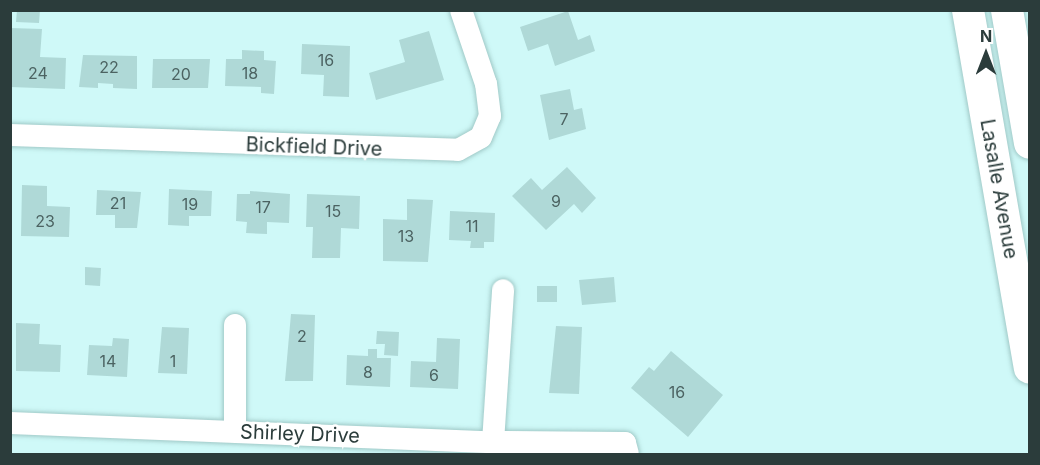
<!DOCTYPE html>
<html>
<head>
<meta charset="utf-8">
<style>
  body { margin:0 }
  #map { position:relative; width:1040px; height:465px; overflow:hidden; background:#cff9f8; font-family:Inter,sans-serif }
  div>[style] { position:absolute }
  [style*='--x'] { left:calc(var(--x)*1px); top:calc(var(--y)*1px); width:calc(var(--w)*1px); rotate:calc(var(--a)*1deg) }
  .building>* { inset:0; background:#afd9d7 }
  .roads { filter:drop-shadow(0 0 2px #a0c9c7) drop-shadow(0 0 2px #a0c9c7) }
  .minor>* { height:22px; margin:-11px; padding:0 11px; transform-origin:11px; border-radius:11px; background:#fff }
  .secondary>* { height:32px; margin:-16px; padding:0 16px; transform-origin:16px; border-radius:16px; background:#fff }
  span { translate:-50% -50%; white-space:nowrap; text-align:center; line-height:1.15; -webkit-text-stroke:5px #fff; paint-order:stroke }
  .number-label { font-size:16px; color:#4c6362 }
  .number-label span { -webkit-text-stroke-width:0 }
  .street-label { font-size:20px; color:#2b3c3b }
  .frame { position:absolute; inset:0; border:12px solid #2b3c3b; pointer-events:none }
  .north { position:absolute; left:956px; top:24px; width:60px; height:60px; -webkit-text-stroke:4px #fff; paint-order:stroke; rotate:0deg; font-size:16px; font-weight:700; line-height:24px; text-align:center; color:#2b3c3b }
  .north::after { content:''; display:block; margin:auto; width:21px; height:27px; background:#2b3c3b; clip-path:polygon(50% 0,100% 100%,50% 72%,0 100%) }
</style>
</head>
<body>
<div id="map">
  <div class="building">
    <i style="clip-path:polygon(17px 10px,40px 10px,39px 23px,16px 22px)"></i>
    <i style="clip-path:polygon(568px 11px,578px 40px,590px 35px,595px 51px,555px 66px,548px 44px,528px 51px,520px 27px)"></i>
    <i style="clip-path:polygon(10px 28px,42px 29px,40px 57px,66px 58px,65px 89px,10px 87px)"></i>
    <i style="clip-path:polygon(429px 31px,444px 80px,376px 100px,369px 73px,405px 62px,399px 40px)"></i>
    <i style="clip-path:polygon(302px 44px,350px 46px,349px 97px,323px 96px,324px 75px,301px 74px)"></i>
    <i style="clip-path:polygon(242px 50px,264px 51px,264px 60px,276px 61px,274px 94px,261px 93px,261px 87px,225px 86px,226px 59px,242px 59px)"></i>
    <i style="clip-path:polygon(83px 55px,137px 56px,137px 89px,113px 88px,113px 84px,98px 83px,98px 88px,79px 87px)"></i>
    <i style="clip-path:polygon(153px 59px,210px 59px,208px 88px,152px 88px)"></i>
    <i style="clip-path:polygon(570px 89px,574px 110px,582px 108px,586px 129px,549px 140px,540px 95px)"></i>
    <i style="clip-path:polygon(567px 167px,596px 198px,582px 213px,574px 204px,546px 230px,512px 196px,531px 178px,542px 190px)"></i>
    <i style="clip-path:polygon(22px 185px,47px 186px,47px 206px,70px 207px,69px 237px,21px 236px)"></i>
    <i style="clip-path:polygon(169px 189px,212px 191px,211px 216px,189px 216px,189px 226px,168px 225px)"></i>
    <i style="clip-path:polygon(97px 190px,141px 192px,137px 228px,115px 228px,115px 215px,96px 215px)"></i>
    <i style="clip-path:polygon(250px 191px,290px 194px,289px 223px,267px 222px,267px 234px,246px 233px,247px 222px,236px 221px,237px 194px,250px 194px)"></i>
    <i style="clip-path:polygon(307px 194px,360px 196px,359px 229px,341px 228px,340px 258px,312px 258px,313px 227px,306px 227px)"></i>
    <i style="clip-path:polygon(407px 199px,433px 200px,428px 262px,383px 261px,383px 219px,407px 220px)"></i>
    <i style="clip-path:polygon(450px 211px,495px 213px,494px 242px,484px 242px,484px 248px,470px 248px,471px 241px,449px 240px)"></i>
    <i style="clip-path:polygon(85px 267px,101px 268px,100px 286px,85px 285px)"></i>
    <i style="clip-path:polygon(614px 277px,616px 302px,582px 305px,579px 280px)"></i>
    <i style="clip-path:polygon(537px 286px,557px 286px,557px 302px,537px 302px)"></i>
    <i style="clip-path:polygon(291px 314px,315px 315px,313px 381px,285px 381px)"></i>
    <i style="clip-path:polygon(16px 323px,40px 324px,39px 344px,61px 345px,60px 372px,16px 371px)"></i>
    <i style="clip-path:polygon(556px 326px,582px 327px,579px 394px,549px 393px)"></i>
    <i style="clip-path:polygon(162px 327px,189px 328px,187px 374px,158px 373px)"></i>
    <i style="clip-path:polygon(377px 331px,399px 332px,398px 356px,384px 355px,385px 344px,376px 344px)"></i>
    <i style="clip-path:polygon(113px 338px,129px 339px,127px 377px,87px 375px,89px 345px,112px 346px)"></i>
    <i style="clip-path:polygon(437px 338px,460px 339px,458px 389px,410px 387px,411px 361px,436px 362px)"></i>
    <i style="clip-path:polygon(368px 349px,377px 349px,377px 358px,391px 358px,390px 387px,346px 385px,347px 355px,368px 356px)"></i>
    <i style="clip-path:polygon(671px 351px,723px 395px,688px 437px,631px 388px,649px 367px,654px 371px)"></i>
  </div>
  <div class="roads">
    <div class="minor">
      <i style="--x:10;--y:135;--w:448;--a:1.9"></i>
      <i style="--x:458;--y:150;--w:26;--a:-29"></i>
      <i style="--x:481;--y:137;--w:23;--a:-67"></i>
      <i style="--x:490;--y:116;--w:32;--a:-97"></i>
      <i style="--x:486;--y:84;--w:78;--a:-108.7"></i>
      <i style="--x:235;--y:325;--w:106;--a:90"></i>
      <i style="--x:10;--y:423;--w:483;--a:2.3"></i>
      <i style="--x:493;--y:442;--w:132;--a:0.4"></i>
      <i style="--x:625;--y:443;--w:11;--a:75"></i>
      <i style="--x:493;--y:442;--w:152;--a:-86.2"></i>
    </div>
    <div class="secondary">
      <i style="--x:968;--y:10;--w:363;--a:80.2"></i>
      <i style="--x:1007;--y:10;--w:135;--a:80.2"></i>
    </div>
  </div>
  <div class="number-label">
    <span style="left:326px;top:60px">16</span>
    <span style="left:109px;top:67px">22</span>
    <span style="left:38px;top:73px">24</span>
    <span style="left:250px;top:73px">18</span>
    <span style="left:181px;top:74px">20</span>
    <span style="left:564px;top:119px">7</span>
    <span style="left:556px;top:201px">9</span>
    <span style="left:118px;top:203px">21</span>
    <span style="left:190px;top:204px">19</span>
    <span style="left:263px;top:207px">17</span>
    <span style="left:333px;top:211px">15</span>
    <span style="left:45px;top:221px">23</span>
    <span style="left:472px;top:226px">11</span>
    <span style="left:406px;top:236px">13</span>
    <span style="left:302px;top:336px">2</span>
    <span style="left:108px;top:361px">14</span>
    <span style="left:173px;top:361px">1</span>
    <span style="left:368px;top:372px">8</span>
    <span style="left:434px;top:375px">6</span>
    <span style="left:677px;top:392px">16</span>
  </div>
  <div class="street-label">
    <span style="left:314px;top:147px;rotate:2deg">Bickfield Drive</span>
    <span style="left:999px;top:189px;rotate:80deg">Lasalle Avenue</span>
    <span style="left:300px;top:434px;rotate:2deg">Shirley Drive</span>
  </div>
  <div class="frame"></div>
  <div class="north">N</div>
</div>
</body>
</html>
